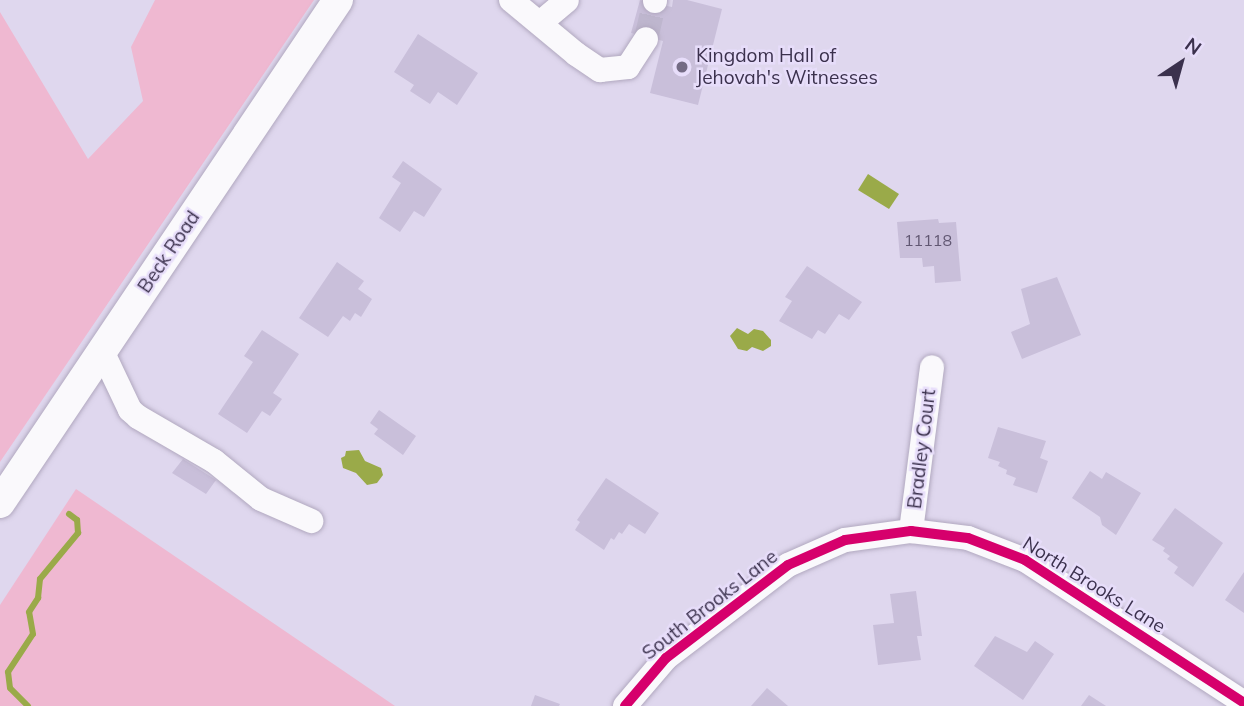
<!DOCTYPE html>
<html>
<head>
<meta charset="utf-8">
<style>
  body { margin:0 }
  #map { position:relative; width:1244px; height:706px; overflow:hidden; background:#dfd7ee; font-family:Mulish,sans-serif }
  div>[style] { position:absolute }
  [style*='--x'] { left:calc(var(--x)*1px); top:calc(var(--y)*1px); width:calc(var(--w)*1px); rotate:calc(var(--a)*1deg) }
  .green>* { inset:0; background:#efb8d1 }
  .water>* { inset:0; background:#9aaa49 }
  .stream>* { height:6px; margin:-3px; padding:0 3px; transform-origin:3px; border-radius:3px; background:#9aaa49 }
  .building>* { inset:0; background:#c9bfda }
  .minor-tunnel>* { height:24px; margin-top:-12px; transform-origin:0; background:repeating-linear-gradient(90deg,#beb6ce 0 24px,transparent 0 36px) }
  .roads { filter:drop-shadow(0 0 2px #b1a8bf) drop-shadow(0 0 2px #b1a8bf) }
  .minor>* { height:24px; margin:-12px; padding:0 12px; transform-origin:12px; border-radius:12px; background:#faf9fc }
  .major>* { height:30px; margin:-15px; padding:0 15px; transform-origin:15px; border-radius:15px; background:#faf9fc }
  .cycleway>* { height:10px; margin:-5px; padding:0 5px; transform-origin:5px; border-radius:5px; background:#d6006c }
  .dots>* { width:19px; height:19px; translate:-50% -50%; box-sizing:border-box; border:4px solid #e7ddfa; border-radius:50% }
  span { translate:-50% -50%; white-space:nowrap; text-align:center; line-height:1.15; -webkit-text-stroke:5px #e7ddfa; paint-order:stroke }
  .number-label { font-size:16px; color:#615772 }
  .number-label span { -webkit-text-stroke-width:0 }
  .poi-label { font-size:19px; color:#3b314d }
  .left { translate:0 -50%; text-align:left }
  .street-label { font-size:19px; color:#3b314d }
  .north { position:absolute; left:1146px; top:28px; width:70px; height:70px; -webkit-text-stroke:5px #e7ddfa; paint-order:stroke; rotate:36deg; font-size:19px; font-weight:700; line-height:28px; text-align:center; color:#3b314d }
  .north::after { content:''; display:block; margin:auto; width:24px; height:32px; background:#3b314d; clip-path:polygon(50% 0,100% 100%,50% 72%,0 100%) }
</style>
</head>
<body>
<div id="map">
  <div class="green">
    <i style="clip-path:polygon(155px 0,314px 0,0 462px,0 12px,88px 159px,143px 101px,131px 47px)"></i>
    <i style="clip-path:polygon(76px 489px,395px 706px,0 706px,0 605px)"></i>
  </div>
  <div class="water">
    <i style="clip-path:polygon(868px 174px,899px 194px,889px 209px,858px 190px)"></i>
    <i style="clip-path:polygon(737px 328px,748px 334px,754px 329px,763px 331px,771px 340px,771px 346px,763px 351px,752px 347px,747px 351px,738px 349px,730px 336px)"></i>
    <i style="clip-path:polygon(359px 450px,365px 461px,381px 468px,383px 475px,377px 483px,367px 485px,356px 473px,343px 468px,341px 458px,345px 456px,346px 451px)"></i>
  </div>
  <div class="stream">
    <i style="--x:28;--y:706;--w:25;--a:-135"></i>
    <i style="--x:10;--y:688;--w:16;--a:-97"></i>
    <i style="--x:8;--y:672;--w:45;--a:-56.7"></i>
    <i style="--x:33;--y:634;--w:22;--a:-100"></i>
    <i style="--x:29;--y:612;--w:17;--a:-57"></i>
    <i style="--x:38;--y:598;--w:19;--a:-84"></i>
    <i style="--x:40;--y:579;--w:60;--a:-50.4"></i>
    <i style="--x:78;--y:533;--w:13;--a:-94"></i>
    <i style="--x:77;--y:520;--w:10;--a:-143"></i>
  </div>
  <div class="building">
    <i style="clip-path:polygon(640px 0,672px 7px,673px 0,687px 0,722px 9px,698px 105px,650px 93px,663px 41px,631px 33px)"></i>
    <i style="clip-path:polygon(418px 34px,478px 73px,457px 105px,438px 92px,430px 104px,410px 91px,414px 85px,394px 72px)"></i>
    <i style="clip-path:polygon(403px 161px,442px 189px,424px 217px,414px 211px,400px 232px,379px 218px,401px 183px,392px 177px)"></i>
    <i style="clip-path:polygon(938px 219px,939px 223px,956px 222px,961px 281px,935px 283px,934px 266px,923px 267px,922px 258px,900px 258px,897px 222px)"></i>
    <i style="clip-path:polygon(337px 262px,364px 281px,358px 289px,372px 299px,361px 317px,355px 313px,350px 321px,343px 316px,328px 337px,299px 318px)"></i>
    <i style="clip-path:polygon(807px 266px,862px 302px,849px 320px,839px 314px,825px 334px,818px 330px,812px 339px,779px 321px,792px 301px,785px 297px)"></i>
    <i style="clip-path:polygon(1057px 277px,1081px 335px,1022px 359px,1011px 332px,1030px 324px,1021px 289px)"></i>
    <i style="clip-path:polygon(262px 330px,299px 354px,273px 393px,282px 399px,270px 416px,262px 411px,247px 433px,218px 414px,253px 362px,244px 356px)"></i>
    <i style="clip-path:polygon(379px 410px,416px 436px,403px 455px,374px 434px,378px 429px,370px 423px)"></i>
    <i style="clip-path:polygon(998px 427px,1046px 441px,1040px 458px,1048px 461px,1037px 493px,1013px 485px,1016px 478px,1006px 474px,1007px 470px,998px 466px,1000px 462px,988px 458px)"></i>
    <i style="clip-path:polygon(183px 459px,216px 480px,206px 494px,172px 473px)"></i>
    <i style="clip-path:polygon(1090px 471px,1102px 479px,1106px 472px,1141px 493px,1116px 535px,1102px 525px,1100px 517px,1072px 498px)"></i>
    <i style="clip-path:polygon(606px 478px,659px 513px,645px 534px,629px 524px,622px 534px,619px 532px,614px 540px,611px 538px,604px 550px,575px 530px,580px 522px,577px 520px)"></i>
    <i style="clip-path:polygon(1175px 508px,1223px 543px,1193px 587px,1174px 573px,1178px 567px,1167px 559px,1170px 556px,1163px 551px,1165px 548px,1152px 540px)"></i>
    <i style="clip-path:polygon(1244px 572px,1244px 613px,1225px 600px)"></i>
    <i style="clip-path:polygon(916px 591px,922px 636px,917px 636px,921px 660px,878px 665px,873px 625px,894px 623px,890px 594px)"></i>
    <i style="clip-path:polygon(995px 636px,1027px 652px,1035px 641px,1054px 654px,1023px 700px,974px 666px)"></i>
    <i style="clip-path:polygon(767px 688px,788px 706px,751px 706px)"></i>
    <i style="clip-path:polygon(535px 695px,560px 704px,559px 706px,531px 706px)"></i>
    <i style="clip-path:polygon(1089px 695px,1106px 706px,1081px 706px)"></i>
  </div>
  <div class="minor-tunnel">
    <i style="--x:646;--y:39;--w:39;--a:-77"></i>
  </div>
  <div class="roads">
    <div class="minor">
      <i style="--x:511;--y:0;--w:85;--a:39.7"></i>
      <i style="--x:576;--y:54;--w:29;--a:34"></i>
      <i style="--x:600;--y:70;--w:28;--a:-6"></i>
      <i style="--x:628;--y:67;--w:33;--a:-57"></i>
      <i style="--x:655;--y:0;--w:1;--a:90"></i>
      <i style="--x:540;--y:23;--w:35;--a:-40"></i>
      <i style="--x:102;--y:351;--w:65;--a:64.6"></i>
      <i style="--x:130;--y:410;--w:11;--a:41"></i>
      <i style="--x:138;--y:417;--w:88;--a:30.1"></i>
      <i style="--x:214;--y:461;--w:60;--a:39"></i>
      <i style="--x:261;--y:499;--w:55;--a:23.7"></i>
      <i style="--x:911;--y:531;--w:165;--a:-82.7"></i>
      <i style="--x:625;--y:706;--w:63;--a:-49.5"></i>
      <i style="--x:666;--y:658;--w:153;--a:-37.3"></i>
      <i style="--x:788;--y:565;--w:62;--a:-23.7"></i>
      <i style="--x:845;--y:540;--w:67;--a:-7.8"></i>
      <i style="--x:911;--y:531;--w:57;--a:7"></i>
      <i style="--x:968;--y:538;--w:61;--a:21.1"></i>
      <i style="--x:1025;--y:560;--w:262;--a:33.1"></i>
    </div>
    <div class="major">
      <i style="--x:0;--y:503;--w:606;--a:-56.1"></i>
    </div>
  </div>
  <div class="cycleway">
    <i style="--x:625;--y:706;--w:63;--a:-49.5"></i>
    <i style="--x:666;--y:658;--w:153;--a:-37.3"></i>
    <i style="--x:788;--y:565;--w:62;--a:-23.7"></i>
    <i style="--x:845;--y:540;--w:67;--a:-7.8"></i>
    <i style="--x:911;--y:531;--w:57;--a:7"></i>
    <i style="--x:968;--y:538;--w:61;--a:21.1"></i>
    <i style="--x:1025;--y:560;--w:262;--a:33.1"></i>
  </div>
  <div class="dots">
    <i style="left:682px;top:67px;background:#746b85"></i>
  </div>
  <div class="number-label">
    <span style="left:928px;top:240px">11118</span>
  </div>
  <div class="poi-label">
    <span class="left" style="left:696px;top:67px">Kingdom Hall of<br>Jehovah's Witnesses</span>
  </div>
  <div class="street-label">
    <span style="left:169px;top:252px;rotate:-56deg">Beck Road</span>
    <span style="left:922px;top:449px;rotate:-83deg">Bradley Court</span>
    <span style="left:1094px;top:585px;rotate:32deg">North Brooks Lane</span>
    <span style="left:710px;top:605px;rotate:-38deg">South Brooks Lane</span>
  </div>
  <div class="north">N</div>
</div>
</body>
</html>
